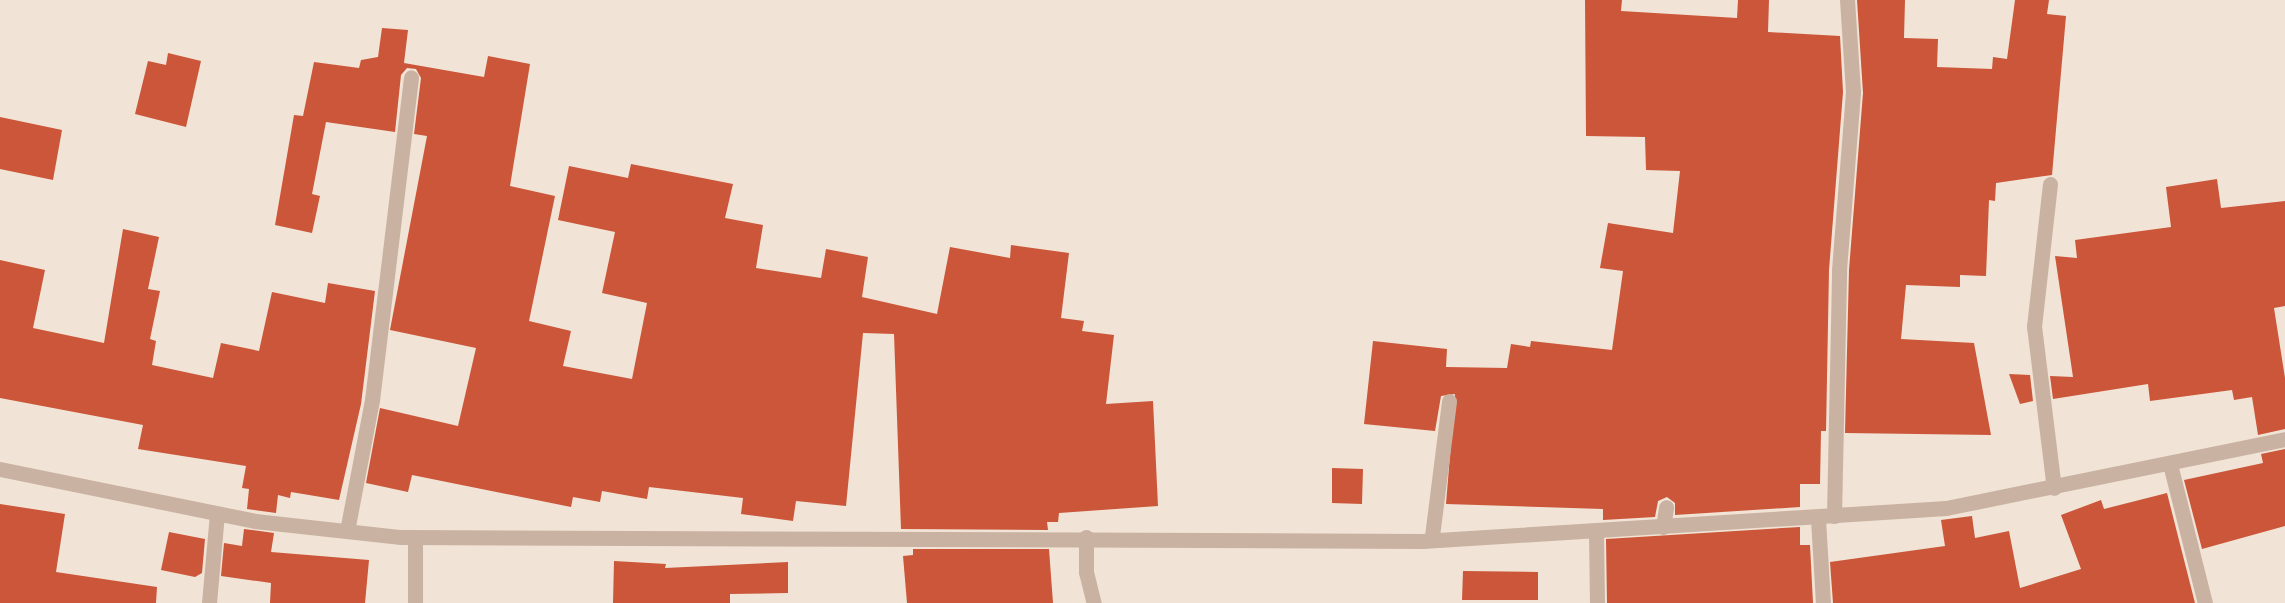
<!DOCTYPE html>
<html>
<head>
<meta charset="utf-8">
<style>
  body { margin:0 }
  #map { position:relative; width:2285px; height:603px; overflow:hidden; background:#f1e3d5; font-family:"DM Sans",sans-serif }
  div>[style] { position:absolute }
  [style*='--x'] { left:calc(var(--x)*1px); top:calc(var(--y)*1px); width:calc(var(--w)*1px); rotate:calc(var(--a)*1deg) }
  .building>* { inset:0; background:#cb5639 }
  .service>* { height:15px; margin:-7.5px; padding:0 7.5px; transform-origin:7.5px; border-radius:7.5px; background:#c9b2a1 }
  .minor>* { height:15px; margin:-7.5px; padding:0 7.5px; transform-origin:7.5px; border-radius:7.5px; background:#c9b2a1 }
  .tertiary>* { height:15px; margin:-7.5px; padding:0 7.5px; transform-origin:7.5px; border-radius:7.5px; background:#c9b2a1 }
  span { translate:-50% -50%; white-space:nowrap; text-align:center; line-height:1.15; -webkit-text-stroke:5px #f9ede1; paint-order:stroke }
</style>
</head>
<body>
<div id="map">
  <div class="building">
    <i style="clip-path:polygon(1585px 0,1622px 0,1621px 11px,1737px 18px,1738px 0,1769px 0,1768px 32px,1840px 36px,1843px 92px,1829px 270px,1826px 431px,1821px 431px,1820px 484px,1800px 484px,1800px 507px,1675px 515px,1675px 503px,1667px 497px,1658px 501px,1655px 517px,1603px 520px,1603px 509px,1446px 504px,1455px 394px,1441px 396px,1435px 431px,1364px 424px,1373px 341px,1447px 349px,1446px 367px,1507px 368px,1511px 344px,1530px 347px,1531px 341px,1612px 350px,1623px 271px,1600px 268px,1608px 223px,1673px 233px,1680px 171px,1646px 170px,1645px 137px,1586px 136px)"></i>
    <i style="clip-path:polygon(1857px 0,1905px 0,1904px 38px,1938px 39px,1937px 67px,1992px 69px,1993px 57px,2007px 59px,2015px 0,2049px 0,2047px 14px,2066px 16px,2052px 175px,1996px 183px,1995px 201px,1989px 200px,1986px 276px,1960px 275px,1960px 287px,1906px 285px,1901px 339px,1974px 343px,1991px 435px,1845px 433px,1849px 270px,1863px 93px)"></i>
    <i style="clip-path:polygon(382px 28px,408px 30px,404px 63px,484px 77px,488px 56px,530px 64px,510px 186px,555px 196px,529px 321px,571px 331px,563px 366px,632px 379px,647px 303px,602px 293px,615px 232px,558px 220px,569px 166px,628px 178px,631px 164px,733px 184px,725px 218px,763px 225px,756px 268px,821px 278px,826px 249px,868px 257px,862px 297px,937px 314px,950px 247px,1010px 258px,1011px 245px,1069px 253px,1061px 318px,1084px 321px,1082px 331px,1114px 335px,1106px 404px,1153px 401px,1158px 506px,1059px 513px,1058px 522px,1047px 522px,1048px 530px,901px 529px,894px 334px,863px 333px,846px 506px,796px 501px,793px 521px,741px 514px,743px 498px,649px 487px,647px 499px,602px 491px,600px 502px,573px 497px,571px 507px,412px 475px,408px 492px,366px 483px,380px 408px,458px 426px,476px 348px,390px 330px,427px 136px,414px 134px,421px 78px,416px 69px,407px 68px,401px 75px,395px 132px,326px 122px,312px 194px,320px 196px,312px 233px,275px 225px,294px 115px,303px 116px,314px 62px,359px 68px,361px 60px,378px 57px)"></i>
    <i style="clip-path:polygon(168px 53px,201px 61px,186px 127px,135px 114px,148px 61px,166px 65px)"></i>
    <i style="clip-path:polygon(0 117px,62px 130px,53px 180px,0 169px)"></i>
    <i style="clip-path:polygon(2217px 179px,2221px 208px,2285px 201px,2285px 306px,2274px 308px,2285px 378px,2285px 429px,2258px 435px,2252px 397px,2234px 400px,2232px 390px,2150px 401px,2148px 384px,2053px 399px,2050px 376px,2073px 377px,2055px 256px,2077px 258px,2075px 240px,2171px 227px,2166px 187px)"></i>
    <i style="clip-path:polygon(123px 229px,159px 237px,148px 289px,160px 291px,150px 339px,156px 341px,152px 365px,213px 378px,221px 343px,259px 351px,272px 292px,325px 303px,328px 283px,375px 291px,361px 404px,339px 500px,291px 492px,290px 498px,278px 495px,276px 513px,247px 509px,249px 489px,242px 488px,246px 466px,138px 449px,143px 425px,0 398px,0 260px,45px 270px,33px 328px,104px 343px)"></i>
    <i style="clip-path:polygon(2009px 374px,2030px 375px,2033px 401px,2020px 404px)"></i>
    <i style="clip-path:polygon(2285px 449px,2285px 526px,2202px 549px,2184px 480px,2263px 463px,2261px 454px)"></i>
    <i style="clip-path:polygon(1332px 468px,1363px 469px,1362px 504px,1332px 503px)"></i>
    <i style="clip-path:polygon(2167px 493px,2195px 603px,1833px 603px,1830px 562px,1945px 546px,1941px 520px,1972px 516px,1975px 538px,2009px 531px,2020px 588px,2081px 569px,2061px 515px,2101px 500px,2104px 509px)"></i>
    <i style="clip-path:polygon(0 504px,65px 514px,56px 572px,157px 587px,156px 603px,0 603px)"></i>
    <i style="clip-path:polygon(1800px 527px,1800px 545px,1810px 545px,1813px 603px,1607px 603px,1606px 539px)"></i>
    <i style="clip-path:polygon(244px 529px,274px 533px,271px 552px,369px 560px,365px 603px,270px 603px,271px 583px,221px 576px,224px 543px,242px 546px)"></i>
    <i style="clip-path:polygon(169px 532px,205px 539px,202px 573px,195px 577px,161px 570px)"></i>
    <i style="clip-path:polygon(913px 549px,1049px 549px,1053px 603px,907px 603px,903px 556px,913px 555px)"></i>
    <i style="clip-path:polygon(614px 561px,666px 564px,665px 568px,788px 562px,788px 593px,730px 594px,730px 603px,613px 603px)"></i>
    <i style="clip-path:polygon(1463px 571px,1538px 572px,1538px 600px,1462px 600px)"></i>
  </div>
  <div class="service">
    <i style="--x:2050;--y:184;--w:143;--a:96.4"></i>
    <i style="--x:2034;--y:326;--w:163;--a:83"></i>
    <i style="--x:2170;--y:464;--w:143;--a:75.9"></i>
    <i style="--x:1663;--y:527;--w:20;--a:-81"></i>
    <i style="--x:1596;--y:532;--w:71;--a:89.2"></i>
    <i style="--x:1432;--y:536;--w:136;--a:-82.8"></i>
    <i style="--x:415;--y:537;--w:66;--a:90"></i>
    <i style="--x:1086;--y:537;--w:35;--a:90"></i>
    <i style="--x:1086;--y:572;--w:32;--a:76"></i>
    <i style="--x:209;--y:603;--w:89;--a:-84.9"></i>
  </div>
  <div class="minor">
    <i style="--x:1834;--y:516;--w:246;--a:-88.8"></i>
    <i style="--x:1839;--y:270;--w:179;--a:-85.5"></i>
    <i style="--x:1853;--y:92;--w:92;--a:-93.7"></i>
    <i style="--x:1818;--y:519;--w:84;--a:86.6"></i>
    <i style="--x:347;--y:531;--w:133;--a:-79.2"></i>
    <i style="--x:372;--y:400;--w:325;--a:-83.1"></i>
  </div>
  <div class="tertiary">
    <i style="--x:0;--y:469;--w:260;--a:11.5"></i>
    <i style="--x:255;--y:521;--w:147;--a:6.3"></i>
    <i style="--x:401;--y:537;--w:1021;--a:0.22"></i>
    <i style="--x:1422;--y:541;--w:525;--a:-3.6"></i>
    <i style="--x:1946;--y:508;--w:346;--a:-11.5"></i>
  </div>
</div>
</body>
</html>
